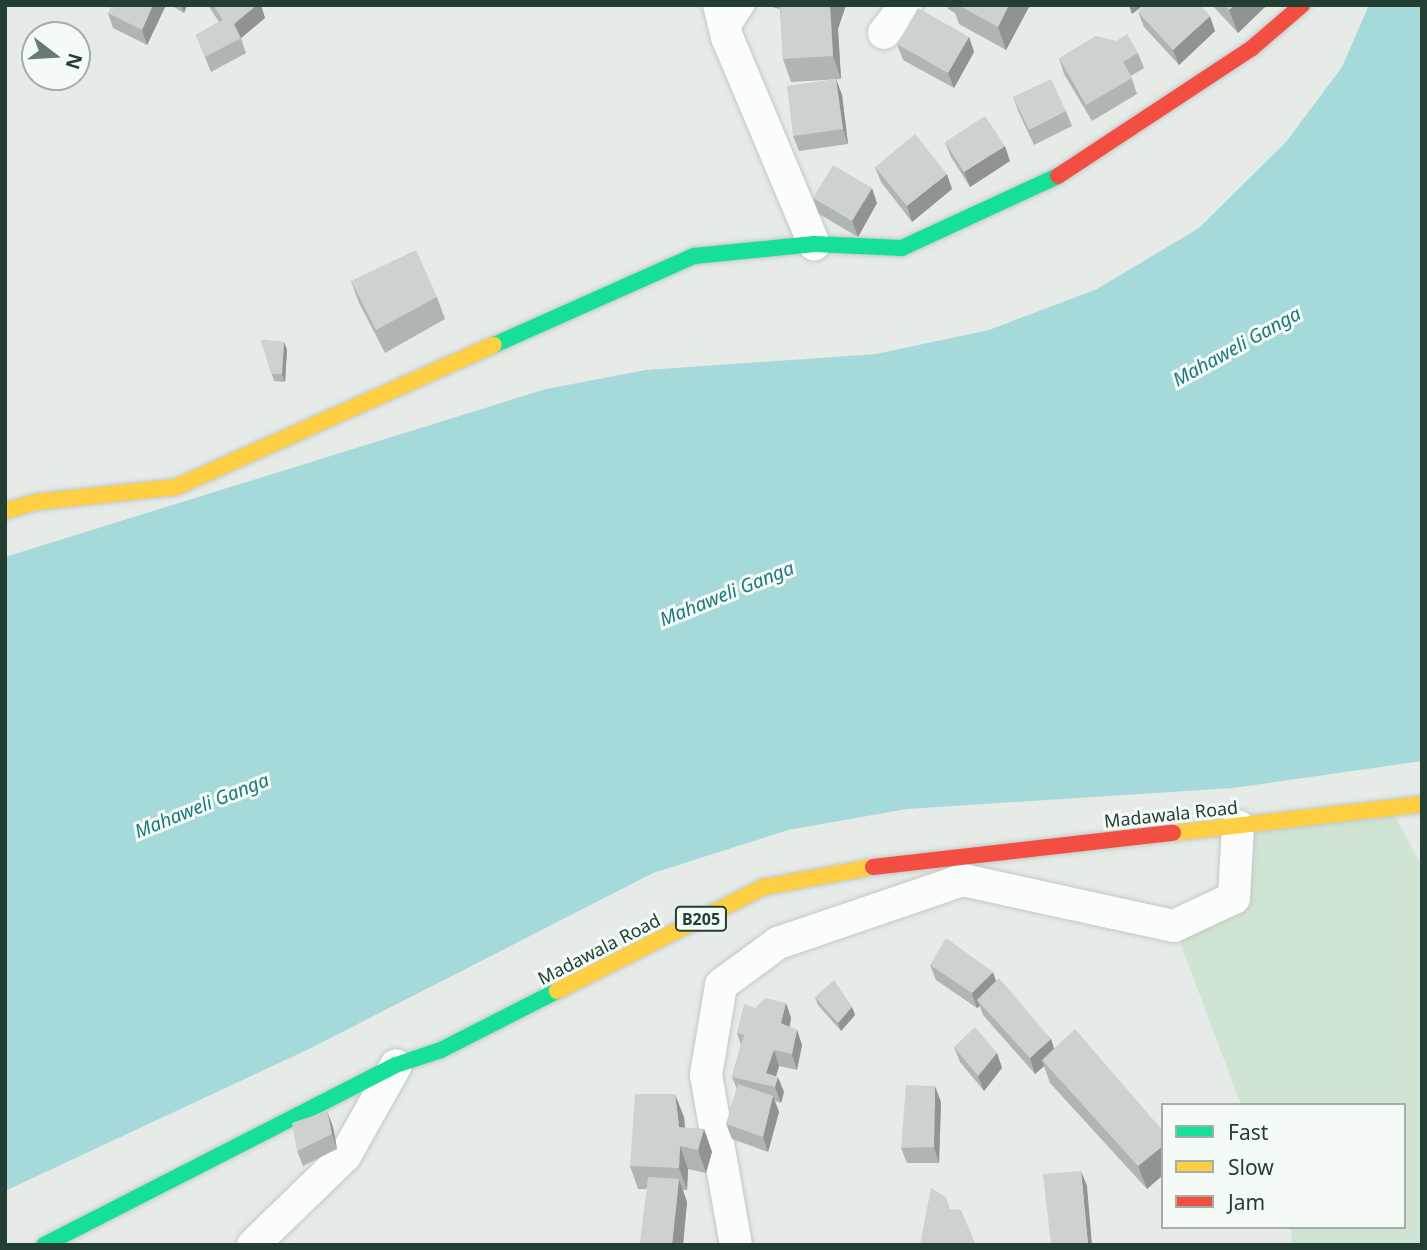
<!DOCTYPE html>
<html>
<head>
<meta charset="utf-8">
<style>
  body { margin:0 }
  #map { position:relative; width:1427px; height:1250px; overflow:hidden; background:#e6ebe8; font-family:"Noto Sans",sans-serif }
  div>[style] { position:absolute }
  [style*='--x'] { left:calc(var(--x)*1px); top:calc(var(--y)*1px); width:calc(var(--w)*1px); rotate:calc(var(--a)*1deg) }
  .green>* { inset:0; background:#cfe4d3 }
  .water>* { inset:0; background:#a6d9d9 }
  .roads { filter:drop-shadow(0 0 2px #c3c8c5) drop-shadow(0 0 2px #c3c8c5) }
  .lane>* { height:16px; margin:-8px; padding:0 8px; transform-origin:8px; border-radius:8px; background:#fbfcfc }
  .street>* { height:32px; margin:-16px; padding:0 16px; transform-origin:16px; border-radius:16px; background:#fbfcfc }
  .fast>* { height:16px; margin:-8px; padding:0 8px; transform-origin:8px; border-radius:8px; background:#16e098 }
  .slow>* { height:16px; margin:-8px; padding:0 8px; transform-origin:8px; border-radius:8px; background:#ffcf43 }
  .jam>* { height:16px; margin:-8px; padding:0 8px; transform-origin:8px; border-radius:8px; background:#f24e42 }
  .wall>* { inset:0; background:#b0b5b2 }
  .shaded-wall>* { inset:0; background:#909391 }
  .building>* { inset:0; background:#cdd2cf }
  span { translate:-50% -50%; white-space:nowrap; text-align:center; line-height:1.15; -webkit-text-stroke:6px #f4faf6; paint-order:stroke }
  .shield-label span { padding:2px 5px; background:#f4faf6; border:2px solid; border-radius:5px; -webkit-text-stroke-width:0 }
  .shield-label { font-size:16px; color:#233f34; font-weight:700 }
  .street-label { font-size:18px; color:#233f34 }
  .water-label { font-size:19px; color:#1c797c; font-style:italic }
  .frame { position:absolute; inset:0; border:7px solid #233f34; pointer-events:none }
  .legend { position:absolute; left:1161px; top:1103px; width:245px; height:126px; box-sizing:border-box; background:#f4faf6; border:2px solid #a0afa8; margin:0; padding:9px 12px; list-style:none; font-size:21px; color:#233f34 }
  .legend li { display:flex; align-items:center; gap:14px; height:35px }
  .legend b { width:35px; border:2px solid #a0afa8 }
  .north { position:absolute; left:21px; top:21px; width:70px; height:70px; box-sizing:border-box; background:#f4faf6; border:2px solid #a0afa8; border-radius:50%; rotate:107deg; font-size:19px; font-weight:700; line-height:28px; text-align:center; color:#233f34 }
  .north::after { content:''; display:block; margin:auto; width:24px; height:32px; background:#677b73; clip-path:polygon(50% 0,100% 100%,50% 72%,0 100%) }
</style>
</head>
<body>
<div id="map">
  <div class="green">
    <i style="clip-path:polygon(1390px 807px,1422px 866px,1422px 1245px,1292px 1245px,1291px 1227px,1404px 1227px,1404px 1105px,1241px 1105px,1174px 926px,1234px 897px,1238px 826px)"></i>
  </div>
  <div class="water">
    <i style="clip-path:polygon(1369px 5px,1422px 5px,1422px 761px,1233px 788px,907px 809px,788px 830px,653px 873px,309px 1049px,5px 1191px,5px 557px,546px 389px,646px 370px,876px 354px,989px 330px,1097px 289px,1199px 228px,1286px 142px,1342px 67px)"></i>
  </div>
  <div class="roads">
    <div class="lane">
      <i style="--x:727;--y:36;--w:37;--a:-57"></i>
    </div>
    <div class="street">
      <i style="--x:719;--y:5;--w:33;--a:76"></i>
      <i style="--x:727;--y:37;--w:225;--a:67.2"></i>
      <i style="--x:884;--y:33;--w:36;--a:-52"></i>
      <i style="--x:253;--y:1245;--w:128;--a:-44.1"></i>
      <i style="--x:345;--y:1156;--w:104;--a:-60.7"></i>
      <i style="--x:736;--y:1245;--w:173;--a:-100"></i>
      <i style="--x:706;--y:1075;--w:91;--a:-80.5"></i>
      <i style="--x:721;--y:985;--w:71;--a:-36.4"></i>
      <i style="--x:778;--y:943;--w:195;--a:-18.8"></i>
      <i style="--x:963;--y:880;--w:216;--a:12.3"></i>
      <i style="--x:1174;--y:926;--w:66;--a:-25"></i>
      <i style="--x:1234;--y:898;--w:72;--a:-86.8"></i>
    </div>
    <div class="fast">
      <i style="--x:494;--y:345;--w:219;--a:-24"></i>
      <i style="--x:694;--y:256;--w:121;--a:-5.7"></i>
      <i style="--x:814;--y:244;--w:88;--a:2.6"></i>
      <i style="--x:902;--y:248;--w:172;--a:-24.8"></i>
      <i style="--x:44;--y:1245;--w:395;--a:-27.1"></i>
      <i style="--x:396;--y:1065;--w:47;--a:-18.4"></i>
      <i style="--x:441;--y:1050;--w:130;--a:-27"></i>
    </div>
    <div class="slow">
      <i style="--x:5;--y:511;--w:32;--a:-16"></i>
      <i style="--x:36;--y:502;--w:141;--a:-6.1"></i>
      <i style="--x:176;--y:487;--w:348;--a:-24.1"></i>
      <i style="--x:1173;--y:833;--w:251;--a:-6.6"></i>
      <i style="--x:557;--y:991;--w:232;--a:-26.7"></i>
      <i style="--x:764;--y:887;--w:111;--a:-10.4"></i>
    </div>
    <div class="jam">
      <i style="--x:1058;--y:176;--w:232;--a:-33.4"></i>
      <i style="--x:1252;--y:48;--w:66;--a:-40.7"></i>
      <i style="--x:873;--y:867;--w:302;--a:-6.5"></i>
    </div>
  </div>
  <div class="wall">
    <i style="clip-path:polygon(125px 5px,166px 5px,147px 45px,113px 28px,108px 13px)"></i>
    <i style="clip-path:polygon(171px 5px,187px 5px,184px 13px)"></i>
    <i style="clip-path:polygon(208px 5px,261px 5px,265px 18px,241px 38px,246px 53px,211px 72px,196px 35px,219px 22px)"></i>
    <i style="clip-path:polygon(763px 5px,846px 5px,838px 29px,841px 79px,791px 82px,783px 59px,780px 9px)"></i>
    <i style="clip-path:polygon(947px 5px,1030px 5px,1006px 50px,959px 24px,955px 13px,948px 9px)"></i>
    <i style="clip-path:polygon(1212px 5px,1267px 5px,1238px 33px)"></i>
    <i style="clip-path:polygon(1138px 12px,1215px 31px,1179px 65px,1144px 27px)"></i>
    <i style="clip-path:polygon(969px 37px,974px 52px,954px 88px,903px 60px,897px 44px)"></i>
    <i style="clip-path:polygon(1138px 53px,1144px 68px,1131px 76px,1137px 94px,1092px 121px,1064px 74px,1059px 58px)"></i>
    <i style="clip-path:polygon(836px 79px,842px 95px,848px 144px,799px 151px,793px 136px)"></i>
    <i style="clip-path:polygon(1013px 97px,1066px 111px,1072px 126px,1034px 145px,1019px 113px)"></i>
    <i style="clip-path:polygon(945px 142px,1010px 161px,970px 187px,951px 157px)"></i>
    <i style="clip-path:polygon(875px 167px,952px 189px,912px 222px,881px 182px)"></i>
    <i style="clip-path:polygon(813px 198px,877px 203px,858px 237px,819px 214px)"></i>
    <i style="clip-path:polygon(351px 281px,437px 297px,445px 319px,385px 353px,359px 303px)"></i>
    <i style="clip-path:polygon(261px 340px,284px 342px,287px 350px,285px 382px,274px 381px)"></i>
    <i style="clip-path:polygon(930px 965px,996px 981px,1051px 1039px,1054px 1049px,1163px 1131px,1163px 1175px,1147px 1189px,1050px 1083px,1044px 1066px,1035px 1074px,983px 1015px,980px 1006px,977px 1008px,936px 980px)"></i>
    <i style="clip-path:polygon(815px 997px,852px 1007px,855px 1015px,841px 1031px,818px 1005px)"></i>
    <i style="clip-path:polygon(786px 1003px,791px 1018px,790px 1027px,797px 1030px,802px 1045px,797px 1070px,779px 1066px,776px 1076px,784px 1092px,781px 1103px,775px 1101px,779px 1112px,768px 1152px,732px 1139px,726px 1124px,737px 1089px,732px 1077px,741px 1045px,737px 1033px,755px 1008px)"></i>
    <i style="clip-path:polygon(954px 1047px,997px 1053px,1002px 1068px,984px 1091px,960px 1062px)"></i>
    <i style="clip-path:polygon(941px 1102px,939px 1163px,907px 1163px,901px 1148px)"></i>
    <i style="clip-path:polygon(684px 1117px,685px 1128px,704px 1129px,712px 1152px,706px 1173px,688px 1169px,687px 1190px,683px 1190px,687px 1202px,683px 1245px,640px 1245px,647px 1189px,638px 1189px,630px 1166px)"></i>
    <i style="clip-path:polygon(333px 1127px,337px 1149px,303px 1166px,297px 1151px)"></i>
  </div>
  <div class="shaded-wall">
    <i style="clip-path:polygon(153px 5px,166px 5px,147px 45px,142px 30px)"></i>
    <i style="clip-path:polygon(181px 5px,187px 5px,184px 13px)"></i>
    <i style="clip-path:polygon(257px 5px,261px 5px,265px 18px,240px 39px,234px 24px)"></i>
    <i style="clip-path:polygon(830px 5px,846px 5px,838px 29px,841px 79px,833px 56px)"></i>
    <i style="clip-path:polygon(1009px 5px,1030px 5px,1006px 50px,998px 27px)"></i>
    <i style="clip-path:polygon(1130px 5px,1144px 5px,1132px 14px,1129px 6px)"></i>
    <i style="clip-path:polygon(1235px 5px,1267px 5px,1238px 33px,1229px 10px)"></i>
    <i style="clip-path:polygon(1210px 16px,1215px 31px,1179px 65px,1173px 50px)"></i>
    <i style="clip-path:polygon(969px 37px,974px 52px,954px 88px,948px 73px)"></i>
    <i style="clip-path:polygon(836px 79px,842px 95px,848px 144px,843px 129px)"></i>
    <i style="clip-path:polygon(1005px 146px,1010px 161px,970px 187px,964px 172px)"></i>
    <i style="clip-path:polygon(947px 174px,952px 189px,912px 222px,907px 206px)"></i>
    <i style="clip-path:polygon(872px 188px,877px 203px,858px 237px,852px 221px)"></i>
    <i style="clip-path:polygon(284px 342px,287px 350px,285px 382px,282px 374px)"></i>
    <i style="clip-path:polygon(993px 972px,998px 987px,977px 1000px,980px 1006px,977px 1008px,972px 993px)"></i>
    <i style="clip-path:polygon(786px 1003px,791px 1018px,787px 1038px,781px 1023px)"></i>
    <i style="clip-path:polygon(852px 1007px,855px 1015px,841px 1031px,838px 1023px)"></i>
    <i style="clip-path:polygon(797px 1030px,802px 1045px,797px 1070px,792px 1054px)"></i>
    <i style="clip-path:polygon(1051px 1039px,1056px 1055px,1042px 1060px,1044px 1066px,1035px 1074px,1030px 1058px)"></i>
    <i style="clip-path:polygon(774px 1050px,779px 1066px,773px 1087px,766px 1073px)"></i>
    <i style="clip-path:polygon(997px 1053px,1002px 1068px,984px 1091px,978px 1076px)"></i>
    <i style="clip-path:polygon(778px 1077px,784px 1092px,781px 1103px,775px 1087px)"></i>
    <i style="clip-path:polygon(935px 1086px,941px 1102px,939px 1163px,934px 1147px)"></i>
    <i style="clip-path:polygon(675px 1094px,684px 1117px,687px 1150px,679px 1127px)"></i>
    <i style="clip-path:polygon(773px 1096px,779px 1112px,768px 1152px,763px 1137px)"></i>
    <i style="clip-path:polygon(327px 1111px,333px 1127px,337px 1149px,332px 1134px)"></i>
    <i style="clip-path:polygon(704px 1129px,712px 1152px,706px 1173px,698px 1150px)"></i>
    <i style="clip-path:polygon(680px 1146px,688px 1169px,687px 1190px,679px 1168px)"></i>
    <i style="clip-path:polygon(1163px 1146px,1163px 1175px,1147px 1189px,1138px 1166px)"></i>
    <i style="clip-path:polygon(1081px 1171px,1087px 1186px,1092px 1245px,1088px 1245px)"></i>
    <i style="clip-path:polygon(679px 1179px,687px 1202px,683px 1245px,672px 1245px)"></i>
  </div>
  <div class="building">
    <i style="clip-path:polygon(112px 5px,124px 6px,153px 5px,142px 30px,108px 13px)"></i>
    <i style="clip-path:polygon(213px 5px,257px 5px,234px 24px,241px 38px,205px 57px,196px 35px,223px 20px)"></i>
    <i style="clip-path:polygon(780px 5px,830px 5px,833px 56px,783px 59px)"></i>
    <i style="clip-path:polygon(958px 5px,1009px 5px,998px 27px)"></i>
    <i style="clip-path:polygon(1145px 5px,1200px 5px,1210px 16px,1173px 50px,1138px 12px)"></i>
    <i style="clip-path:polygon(1225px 5px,1235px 5px,1229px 10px)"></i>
    <i style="clip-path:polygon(918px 8px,969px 37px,948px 73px,897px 44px)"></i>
    <i style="clip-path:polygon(1127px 34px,1138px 53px,1123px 62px,1132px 78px,1086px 105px,1059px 58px,1096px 36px,1116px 41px)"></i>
    <i style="clip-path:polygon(836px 79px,843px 129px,793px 136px,787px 86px)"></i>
    <i style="clip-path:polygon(1051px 79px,1066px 111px,1029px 130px,1013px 97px)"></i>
    <i style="clip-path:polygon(985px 116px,1005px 146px,964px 172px,945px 142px)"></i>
    <i style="clip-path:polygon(915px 134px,947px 174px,907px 206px,875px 167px)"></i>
    <i style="clip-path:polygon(833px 165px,872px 188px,852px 221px,813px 198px)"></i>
    <i style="clip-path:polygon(416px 250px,437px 297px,376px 330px,351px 281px)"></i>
    <i style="clip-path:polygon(261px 340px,284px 342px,282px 374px,271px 374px)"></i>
    <i style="clip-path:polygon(946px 938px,993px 972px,972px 993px,930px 965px)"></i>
    <i style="clip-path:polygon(999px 978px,1051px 1039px,1030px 1058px,977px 1000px)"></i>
    <i style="clip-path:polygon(834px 980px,852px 1007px,838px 1023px,815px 997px)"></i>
    <i style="clip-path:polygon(765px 998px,786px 1003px,781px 1023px,797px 1030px,792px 1054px,774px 1050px,766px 1073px,778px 1077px,775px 1087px,732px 1077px,744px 1035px,737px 1033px,744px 1004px,755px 1008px)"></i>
    <i style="clip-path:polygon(975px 1027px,997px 1053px,978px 1076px,954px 1047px)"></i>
    <i style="clip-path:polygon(1075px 1029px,1163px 1131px,1163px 1146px,1138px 1166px,1042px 1060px)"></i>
    <i style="clip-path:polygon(738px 1084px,773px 1096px,763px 1137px,726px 1124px)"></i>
    <i style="clip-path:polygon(906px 1085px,935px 1086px,934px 1147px,901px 1148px)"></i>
    <i style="clip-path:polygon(635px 1094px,675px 1094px,679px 1127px,704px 1129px,698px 1150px,680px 1146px,679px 1168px,630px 1166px)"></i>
    <i style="clip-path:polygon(327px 1111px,332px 1134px,297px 1151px,292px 1123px)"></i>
    <i style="clip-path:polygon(1081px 1171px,1088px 1245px,1051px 1245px,1043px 1174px)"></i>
    <i style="clip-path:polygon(648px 1177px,679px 1179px,672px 1245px,640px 1245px)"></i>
    <i style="clip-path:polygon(931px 1188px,946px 1197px,950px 1209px,961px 1210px,976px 1245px,920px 1245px)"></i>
  </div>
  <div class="shield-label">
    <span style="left:701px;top:919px">B205</span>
  </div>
  <div class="street-label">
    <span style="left:1171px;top:814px;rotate:-6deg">Madawala Road</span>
    <span style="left:599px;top:949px;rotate:-27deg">Madawala Road</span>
  </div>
  <div class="water-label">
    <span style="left:1237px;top:347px;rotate:-29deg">Mahaweli Ganga</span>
    <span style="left:727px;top:594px;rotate:-22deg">Mahaweli Ganga</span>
    <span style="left:202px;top:806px;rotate:-22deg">Mahaweli Ganga</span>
  </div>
  <div class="frame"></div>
  <ul class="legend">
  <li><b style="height:9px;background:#16e098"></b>Fast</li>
  <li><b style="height:9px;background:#ffcf43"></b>Slow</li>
  <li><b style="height:9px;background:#f24e42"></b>Jam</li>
  </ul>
  <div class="north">N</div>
</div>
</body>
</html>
